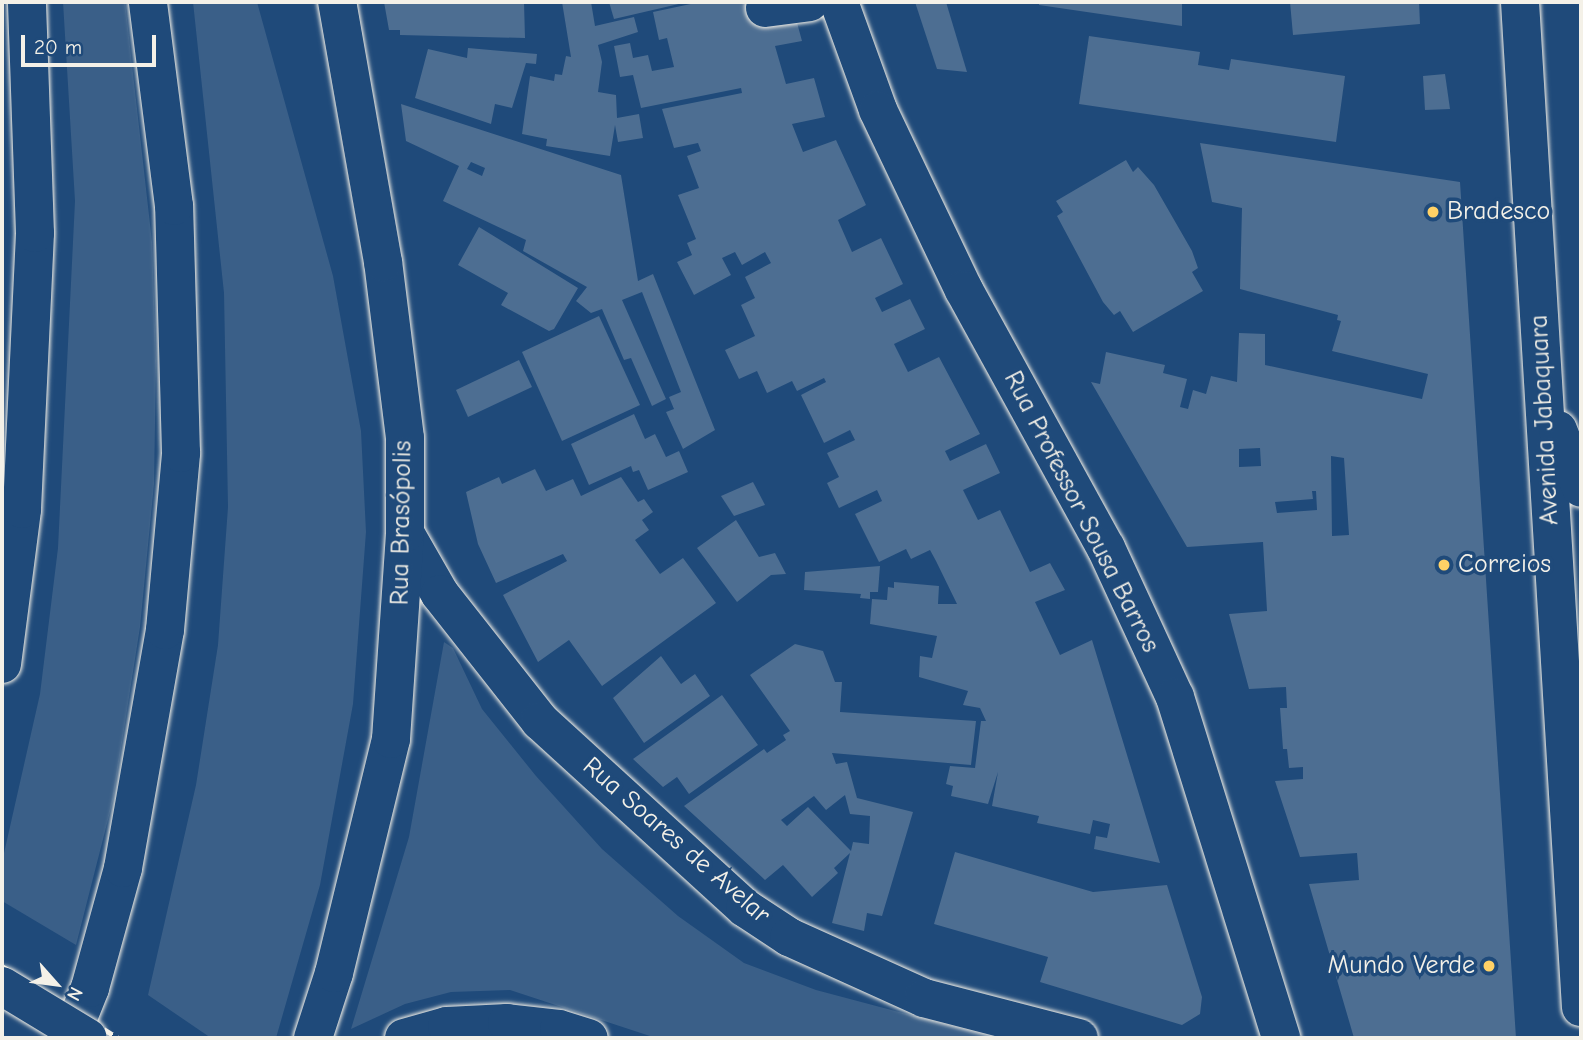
<!DOCTYPE html>
<html>
<head>
<meta charset="utf-8">
<style>
  body { margin:0 }
  #map { position:relative; width:1583px; height:1040px; overflow:hidden; background:#1f4a7a; font-family:"Comic Neue",sans-serif }
  div>[style] { position:absolute }
  [style*='--x'] { left:calc(var(--x)*1px); top:calc(var(--y)*1px); width:calc(var(--w)*1px); rotate:calc(var(--a)*1deg) }
  .green>* { inset:0; background:#3a5f88 }
  .building>* { inset:0; background:#4d6e92 }
  .roads { filter:drop-shadow(0 0 2px #f4f1e8) drop-shadow(0 0 2px #f4f1e8) }
  .minor>* { height:38px; margin:-19px; padding:0 19px; transform-origin:19px; border-radius:19px; background:#1f4a7a }
  .major>* { height:38px; margin:-19px; padding:0 19px; transform-origin:19px; border-radius:19px; background:#1f4a7a }
  .highway>* { height:38px; margin:-19px; padding:0 19px; transform-origin:19px; border-radius:19px; background:#1f4a7a }
  .rail>* { height:5px; margin-top:-2.5px; transform-origin:0; background:repeating-linear-gradient(90deg,#f4f1e8 0 10px,transparent 0 15px) }
  .bridges { filter:drop-shadow(0 0 2px #f4f1e8) drop-shadow(0 0 2px #f4f1e8) }
  .major-bridge>* { height:38px; margin:-19px; padding:0 19px; transform-origin:19px; border-radius:19px; background:#1f4a7a }
  .dots>* { width:19px; height:19px; translate:-50% -50%; box-sizing:border-box; border:4px solid #1f4a7a; border-radius:50% }
  span { translate:-50% -50%; white-space:nowrap; text-align:center; line-height:1.15; -webkit-text-stroke:7px #1f4a7a; paint-order:stroke }
  .poi-label { font-size:26px; color:#f4f1e8 }
  .left { translate:0 -50%; text-align:left }
  .right { translate:-100% -50%; text-align:right }
  .street-label { font-size:26px; color:#f4f1e8 }
  .frame { position:absolute; inset:0; border:4px solid #f4f1e8; pointer-events:none }
  .north { position:absolute; left:21px; top:949px; width:70px; height:70px; -webkit-text-stroke:5px #1f4a7a; paint-order:stroke; rotate:118deg; font-size:19px; font-weight:700; line-height:28px; text-align:center; color:#f4f1e8 }
  .north::after { content:''; display:block; margin:auto; width:24px; height:32px; background:#f4f1e8; clip-path:polygon(50% 0,100% 100%,50% 72%,0 100%) }
  .scale { position:absolute; left:21px; top:35px; width:135px; height:32px; box-sizing:border-box; border:4px solid #f4f1e8; border-top:0; padding-left:9px; font-size:21px; line-height:24px; white-space:nowrap; color:#f4f1e8; -webkit-text-stroke:5px #1f4a7a; paint-order:stroke }
</style>
</head>
<body>
<div id="map">
  <div class="green">
    <i style="clip-path:polygon(63px 2px,125px 2px,152px 242px,156px 361px,154px 484px,140px 627px,113px 800px,76px 945px,2px 901px,2px 862px,40px 694px,58px 548px,75px 201px)"></i>
    <i style="clip-path:polygon(193px 2px,257px 2px,333px 276px,361px 431px,366px 532px,353px 704px,320px 885px,276px 1038px,211px 1038px,148px 995px,196px 785px,218px 645px,228px 507px,224px 293px)"></i>
    <i style="clip-path:polygon(444px 642px,453px 648px,482px 709px,536px 776px,602px 849px,678px 916px,744px 963px,816px 990px,997px 1038px,656px 1038px,510px 990px,451px 992px,405px 1004px,351px 1029px,409px 837px)"></i>
  </div>
  <div class="building">
    <i style="clip-path:polygon(384px 2px,524px 2px,525px 38px,400px 35px,400px 30px,389px 30px)"></i>
    <i style="clip-path:polygon(562px 2px,591px 2px,595px 26px,634px 17px,638px 32px,598px 45px,602px 62px,598px 92px,616px 95px,617px 118px,639px 114px,643px 138px,618px 142px,615px 125px,610px 156px,546px 146px,547px 139px,522px 134px,530px 76px,554px 81px,555px 74px,562px 75px,566px 56px,571px 57px)"></i>
    <i style="clip-path:polygon(609px 2px,683px 2px,683px 3px,614px 19px)"></i>
    <i style="clip-path:polygon(700px 2px,751px 2px,796px 19px,802px 41px,775px 46px,786px 84px,814px 78px,825px 117px,792px 124px,803px 152px,836px 140px,866px 205px,838px 220px,852px 252px,881px 238px,903px 284px,875px 298px,882px 312px,910px 299px,925px 329px,894px 344px,908px 372px,939px 357px,980px 434px,945px 451px,950px 461px,986px 444px,1000px 473px,963px 490px,978px 520px,1000px 510px,1030px 572px,1050px 563px,1065px 590px,1035px 602px,1060px 655px,1092px 640px,1160px 863px,1094px 849px,1096px 836px,1107px 838px,1110px 824px,1093px 820px,1090px 834px,1037px 823px,1039px 816px,992px 806px,998px 772px,988px 804px,951px 796px,953px 786px,946px 784px,950px 766px,975px 768px,981px 721px,986px 721px,980px 708px,963px 705px,968px 691px,919px 677px,920px 656px,932px 658px,937px 636px,870px 624px,872px 599px,887px 600px,888px 587px,894px 588px,894px 582px,939px 586px,938px 604px,957px 604px,936px 561px,930px 550px,911px 559px,906px 549px,879px 562px,855px 514px,882px 501px,877px 490px,839px 508px,827px 483px,839px 477px,827px 453px,855px 440px,850px 430px,824px 443px,801px 395px,826px 382px,824px 378px,797px 391px,792px 381px,767px 393px,757px 371px,739px 379px,725px 350px,755px 336px,741px 305px,755px 298px,745px 277px,771px 263px,765px 252px,742px 265px,735px 252px,722px 258px,731px 275px,694px 295px,677px 262px,692px 255px,687px 243px,696px 239px,678px 195px,699px 188px,687px 156px,701px 151px,698px 143px,674px 148px,662px 109px,742px 93px,741px 88px,641px 108px,633px 75px,620px 77px,614px 46px,630px 43px,633px 58px,648px 55px,652px 71px,674px 67px,667px 38px,659px 40px,653px 12px)"></i>
    <i style="clip-path:polygon(915px 2px,946px 2px,967px 72px,937px 69px)"></i>
    <i style="clip-path:polygon(1039px 2px,1182px 2px,1182px 26px,1039px 5px)"></i>
    <i style="clip-path:polygon(1290px 2px,1419px 2px,1420px 24px,1293px 35px)"></i>
    <i style="clip-path:polygon(1089px 36px,1200px 52px,1198px 65px,1229px 70px,1231px 59px,1345px 76px,1336px 142px,1079px 104px)"></i>
    <i style="clip-path:polygon(468px 48px,537px 54px,536px 64px,526px 63px,512px 108px,495px 104px,491px 124px,415px 98px,428px 49px,467px 58px)"></i>
    <i style="clip-path:polygon(1445px 74px,1450px 109px,1425px 110px,1423px 76px)"></i>
    <i style="clip-path:polygon(evenodd,401px 104px,621px 175px,638px 281px,653px 274px,715px 430px,683px 449px,666px 412px,674px 409px,669px 397px,681px 392px,642px 292px,622px 300px,666px 399px,652px 406px,631px 358px,624px 360px,602px 309px,591px 313px,576px 301px,587px 287px,523px 251px,526px 240px,443px 201px,459px 166px,406px 141px,401px 104px,471px 162px,485px 168px,482px 176px,467px 169px,471px 162px)"></i>
    <i style="clip-path:polygon(evenodd,1200px 143px,1460px 182px,1516px 1038px,1354px 1038px,1309px 884px,1359px 880px,1357px 853px,1300px 857px,1275px 781px,1303px 779px,1303px 767px,1289px 768px,1287px 749px,1283px 749px,1280px 708px,1287px 708px,1286px 687px,1249px 689px,1229px 614px,1267px 611px,1263px 542px,1187px 547px,1091px 382px,1100px 384px,1106px 352px,1165px 365px,1163px 373px,1187px 379px,1180px 407px,1188px 409px,1193px 390px,1206px 394px,1211px 376px,1237px 382px,1239px 333px,1265px 334px,1265px 365px,1422px 399px,1428px 374px,1332px 351px,1341px 321px,1337px 320px,1338px 315px,1240px 289px,1242px 208px,1212px 202px,1200px 143px,1260px 448px,1261px 466px,1239px 467px,1239px 449px,1260px 448px,1200px 143px,1331px 456px,1344px 458px,1349px 535px,1332px 536px,1331px 456px,1200px 143px,1312px 491px,1316px 491px,1317px 510px,1277px 513px,1275px 502px,1313px 499px,1312px 491px)"></i>
    <i style="clip-path:polygon(1126px 160px,1133px 172px,1138px 167px,1154px 185px,1192px 251px,1198px 268px,1192px 272px,1203px 291px,1133px 332px,1120px 311px,1114px 315px,1103px 302px,1057px 216px,1063px 212px,1056px 201px)"></i>
    <i style="clip-path:polygon(479px 227px,578px 288px,554px 329px,549px 331px,501px 305px,508px 293px,458px 265px)"></i>
    <i style="clip-path:polygon(599px 316px,640px 405px,562px 441px,522px 352px)"></i>
    <i style="clip-path:polygon(519px 360px,532px 387px,468px 417px,456px 390px)"></i>
    <i style="clip-path:polygon(634px 414px,645px 439px,655px 434px,666px 457px,679px 451px,688px 472px,648px 490px,639px 470px,633px 472px,631px 466px,589px 485px,571px 444px)"></i>
    <i style="clip-path:polygon(535px 469px,546px 491px,573px 479px,581px 496px,621px 477px,638px 502px,644px 499px,653px 512px,642px 520px,649px 530px,635px 540px,660px 574px,683px 558px,716px 603px,602px 686px,569px 640px,538px 662px,503px 595px,567px 561px,563px 554px,496px 583px,478px 544px,466px 492px,499px 477px,502px 484px)"></i>
    <i style="clip-path:polygon(753px 482px,765px 505px,734px 516px,721px 496px)"></i>
    <i style="clip-path:polygon(736px 520px,759px 557px,775px 553px,786px 574px,771px 575px,737px 602px,697px 548px)"></i>
    <i style="clip-path:polygon(880px 566px,878px 592px,870px 592px,870px 599px,860px 598px,861px 594px,804px 590px,805px 572px)"></i>
    <i style="clip-path:polygon(evenodd,795px 644px,823px 651px,835px 682px,842px 682px,840px 712px,976px 721px,971px 765px,832px 753px,836px 764px,847px 762px,857px 798px,913px 812px,882px 916px,867px 913px,864px 931px,832px 923px,850px 853px,834px 868px,838px 873px,812px 897px,783px 865px,765px 880px,684px 806px,764px 749px,767px 753px,786px 740px,783px 735px,790px 731px,750px 675px,795px 644px,845px 795px,850px 814px,870px 816px,869px 844px,853px 842px,851px 851px,808px 807px,787px 826px,781px 820px,814px 796px,826px 810px,845px 795px)"></i>
    <i style="clip-path:polygon(661px 656px,681px 684px,695px 674px,710px 696px,644px 743px,613px 698px)"></i>
    <i style="clip-path:polygon(722px 695px,758px 745px,689px 794px,677px 777px,663px 787px,633px 759px)"></i>
    <i style="clip-path:polygon(955px 852px,1093px 892px,1167px 885px,1202px 997px,1200px 1014px,1182px 1025px,1040px 982px,1048px 957px,934px 924px)"></i>
  </div>
  <div class="roads">
    <div class="minor">
      <i style="--x:839;--y:2;--w:115;--a:70.1"></i>
      <i style="--x:878;--y:110;--w:199;--a:64.5"></i>
      <i style="--x:964;--y:290;--w:294;--a:61.2"></i>
      <i style="--x:1106;--y:548;--w:164;--a:65.2"></i>
      <i style="--x:1175;--y:697;--w:357;--a:72.7"></i>
      <i style="--x:765;--y:8;--w:45;--a:-7.6"></i>
      <i style="--x:405;--y:533;--w:70;--a:60.2"></i>
      <i style="--x:440;--y:594;--w:162;--a:51.8"></i>
      <i style="--x:540;--y:721;--w:277;--a:42.4"></i>
      <i style="--x:745;--y:908;--w:53;--a:33.4"></i>
      <i style="--x:789;--y:937;--w:148;--a:24.3"></i>
      <i style="--x:924;--y:998;--w:160;--a:14.5"></i>
      <i style="--x:313;--y:1038;--w:68;--a:-72.1"></i>
      <i style="--x:334;--y:973;--w:241;--a:-76.3"></i>
      <i style="--x:391;--y:739;--w:206;--a:-86.1"></i>
      <i style="--x:405;--y:533;--w:95;--a:-90"></i>
      <i style="--x:405;--y:438;--w:177;--a:-97.1"></i>
      <i style="--x:383;--y:262;--w:264;--a:-100"></i>
    </div>
    <div class="major">
      <i style="--x:1520;--y:2;--w:1007;--a:86.53"></i>
      <i style="--x:1558;--y:430;--w:62;--a:68.4"></i>
      <i style="--x:404;--y:1038;--w:45;--a:-15.6"></i>
      <i style="--x:447;--y:1026;--w:60;--a:-2.9"></i>
      <i style="--x:507;--y:1023;--w:52;--a:6.6"></i>
      <i style="--x:559;--y:1029;--w:31;--a:17"></i>
    </div>
    <div class="highway">
      <i style="--x:2;--y:664;--w:156;--a:-82.6"></i>
      <i style="--x:22;--y:509;--w:276;--a:-87.3"></i>
      <i style="--x:35;--y:233;--w:231;--a:-92"></i>
      <i style="--x:70;--y:1038;--w:54;--a:-68.2"></i>
      <i style="--x:90;--y:988;--w:124;--a:-74.6"></i>
      <i style="--x:123;--y:868;--w:242;--a:-80"></i>
      <i style="--x:165;--y:630;--w:178;--a:-84.8"></i>
      <i style="--x:181;--y:453;--w:247;--a:-91.6"></i>
      <i style="--x:174;--y:206;--w:206;--a:-97.3"></i>
    </div>
  </div>
  <div class="rail">
    <i style="--x:2;--y:966;--w:137;--a:31.8"></i>
    <i style="--x:2;--y:995;--w:83;--a:31.2"></i>
  </div>
  <div class="bridges">
    <div class="major-bridge">
      <i style="--x:2;--y:986;--w:100;--a:31.2"></i>
    </div>
  </div>
  <div class="dots">
    <i style="left:1433px;top:212px;background:#ffd166"></i>
    <i style="left:1444px;top:565px;background:#ffd166"></i>
    <i style="left:1489px;top:966px;background:#ffd166"></i>
  </div>
  <div class="poi-label">
    <span class="left" style="left:1447px;top:212px">Bradesco</span>
    <span class="left" style="left:1458px;top:565px">Correios</span>
    <span class="right" style="left:1475px;top:966px">Mundo Verde</span>
  </div>
  <div class="street-label">
    <span style="left:1545px;top:420px;rotate:-93deg">Avenida Jabaquara</span>
    <span style="left:1081px;top:512px;rotate:63deg">Rua Professor Sousa Barros</span>
    <span style="left:402px;top:523px;rotate:-89deg">Rua Brasópolis</span>
    <span style="left:676px;top:841px;rotate:41deg">Rua Soares de Avelar</span>
  </div>
  <div class="frame"></div>
  <div class="north">N</div>
  <div class="scale">20 m</div>
</div>
</body>
</html>
